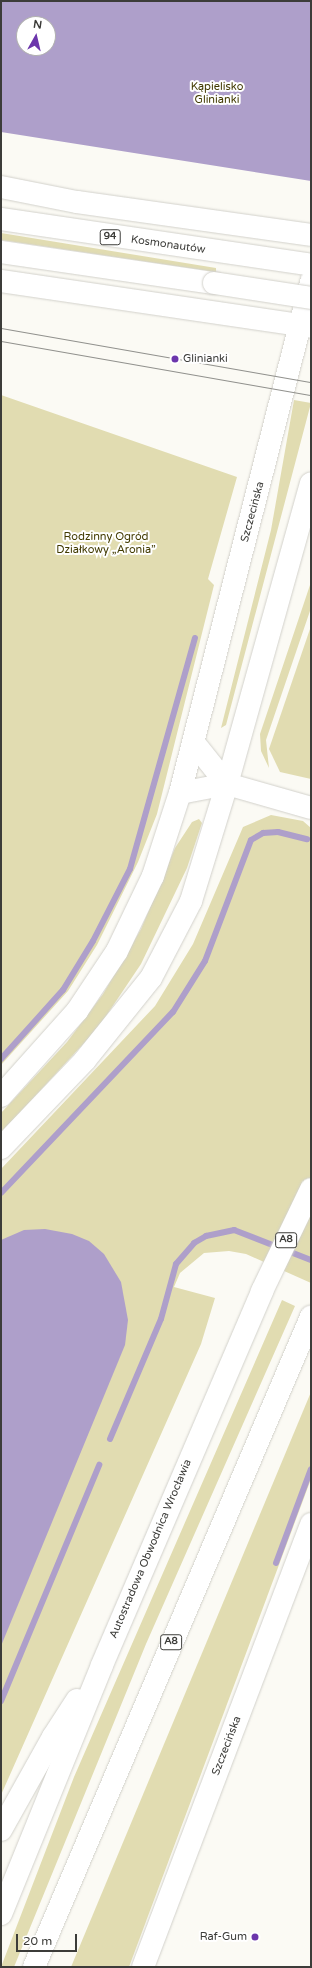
<!DOCTYPE html>
<html>
<head>
<meta charset="utf-8">
<style>
  body { margin:0 }
  #map { position:relative; width:312px; height:1968px; overflow:hidden; background:#fbfaf4; font-family:"Varela Round",sans-serif }
  div>[style] { position:absolute }
  [style*='--x'] { left:calc(var(--x)*1px); top:calc(var(--y)*1px); width:calc(var(--w)*1px); rotate:calc(var(--a)*1deg) }
  .green>* { inset:0; background:#e1dcb1 }
  .water>* { inset:0; background:#ae9fca }
  .stream>* { height:6px; margin:-3px; padding:0 3px; transform-origin:3px; border-radius:3px; background:#ae9fca }
  .roads { filter:drop-shadow(0 0 1px #d2d1cb) drop-shadow(0 0 1px #d2d1cb) }
  .tertiary>* { height:22px; margin:-11px; padding:0 11px; transform-origin:11px; border-radius:11px; background:#fff }
  .primary>* { height:22px; margin:-11px; padding:0 11px; transform-origin:11px; border-radius:11px; background:#fff }
  .motorway>* { height:22px; margin:-11px; padding:0 11px; transform-origin:11px; border-radius:11px; background:#fff }
  .tram>* { height:1px; margin:-0.5px; padding:0 0.5px; transform-origin:0.5px; border-radius:0.5px; background:#91918d }
  .bridges { filter:drop-shadow(0 0 1px #d2d1cb) drop-shadow(0 0 1px #d2d1cb) }
  .primary-bridge>* { height:22px; margin:-11px; padding:0 11px; transform-origin:11px; border-radius:11px; background:#fff }
  .dots>* { width:11px; height:11px; translate:-50% -50%; box-sizing:border-box; border:2px solid #fff; border-radius:50% }
  span { translate:-50% -50%; white-space:nowrap; text-align:center; line-height:1.15; -webkit-text-stroke:4px #fff; paint-order:stroke }
  .shield-label span { padding:1px 3px; background:#fff; border:1px solid; border-radius:3px; -webkit-text-stroke-width:0 }
  .shield-label { font-size:10px; color:#3c3c39; font-weight:700 }
  .park-label { font-size:11px; color:#413a00 }
  .street-label { font-size:11px; color:#3c3c39 }
  .poi-label { font-size:11px; color:#3c3c39 }
  .left { translate:0 -50%; text-align:left }
  .right { translate:-100% -50%; text-align:right }
  .frame { position:absolute; inset:0; border:2px solid #3c3c39; pointer-events:none }
  .north { position:absolute; left:16px; top:16px; width:40px; height:40px; box-sizing:border-box; background:#fff; border:1px solid #b1b1b0; border-radius:50%; rotate:8deg; font-size:11px; font-weight:700; line-height:16px; text-align:center; color:#3c3c39 }
  .north::after { content:''; display:block; margin:auto; width:14px; height:18px; background:#6c36ac; clip-path:polygon(50% 0,100% 100%,50% 72%,0 100%) }
  .scale { position:absolute; left:16px; top:1934px; width:61px; height:18px; box-sizing:border-box; border:2px solid #3c3c39; border-top:0; padding-left:5px; font-size:12px; line-height:14px; white-space:nowrap; color:#3c3c39; -webkit-text-stroke:3px #fff; paint-order:stroke }
</style>
</head>
<body>
<div id="map">
  <div class="green">
    <i style="clip-path:polygon(1px 233px,216px 268px,216px 272px,8px 241px,1px 240px)"></i>
    <i style="clip-path:polygon(1px 395px,237px 477px,208px 579px,214px 585px,157px 814px,138px 862px,97px 945px,68px 991px,1px 1065px)"></i>
    <i style="clip-path:polygon(294px 400px,311px 403px,226px 725px,221px 728px,271px 530px)"></i>
    <i style="clip-path:polygon(311px 582px,311px 608px,266px 740px,269px 768px,261px 751px,260px 734px)"></i>
    <i style="clip-path:polygon(311px 626px,311px 779px,280px 772px,269px 749px)"></i>
    <i style="clip-path:polygon(271px 815px,303px 821px,311px 828px,311px 1283px,246px 1254px,229px 1251px,204px 1253px,180px 1273px,174px 1287px,215px 1298px,201px 1344px,1px 1795px,1px 1169px,155px 1006px,193px 944px,243px 827px)"></i>
    <i style="clip-path:polygon(199px 819px,202px 823px,187px 868px,141px 964px,98px 1028px,1px 1133px,1px 1113px,67px 1042px,103px 994px,141px 929px,175px 848px,192px 822px)"></i>
    <i style="clip-path:polygon(282px 1300px,295px 1306px,146px 1644px,14px 1967px,1px 1967px,74px 1777px)"></i>
    <i style="clip-path:polygon(311px 1392px,311px 1479px,129px 1967px,71px 1967px)"></i>
  </div>
  <div class="water">
    <i style="clip-path:polygon(evenodd,1px 1px,311px 1px,311px 181px,1px 132px,1px 1px,24px 24px,48px 24px,48px 48px,24px 48px,24px 24px)"></i>
    <i style="clip-path:polygon(45px 1229px,72px 1234px,89px 1241px,104px 1254px,121px 1282px,128px 1320px,125px 1345px,1px 1646px,1px 1240px,24px 1230px)"></i>
  </div>
  <div class="stream">
    <i style="--x:1;--y:1059;--w:93;--a:-48.1"></i>
    <i style="--x:63;--y:990;--w:57;--a:-58.5"></i>
    <i style="--x:93;--y:941;--w:81;--a:-62.8"></i>
    <i style="--x:130;--y:869;--w:240;--a:-74.3"></i>
    <i style="--x:1;--y:1193;--w:250;--a:-46.5"></i>
    <i style="--x:173;--y:1012;--w:60;--a:-57.9"></i>
    <i style="--x:205;--y:961;--w:129;--a:-69.2"></i>
    <i style="--x:251;--y:840;--w:14;--a:-30"></i>
    <i style="--x:263;--y:833;--w:15;--a:-4"></i>
    <i style="--x:278;--y:832;--w:30;--a:14"></i>
    <i style="--x:110;--y:1439;--w:130;--a:-67"></i>
    <i style="--x:161;--y:1319;--w:57;--a:-74.7"></i>
    <i style="--x:176;--y:1264;--w:28;--a:-49"></i>
    <i style="--x:194;--y:1243;--w:14;--a:-30"></i>
    <i style="--x:206;--y:1236;--w:29;--a:-12"></i>
    <i style="--x:234;--y:1230;--w:83;--a:21.3"></i>
    <i style="--x:276;--y:1563;--w:100;--a:-69.6"></i>
    <i style="--x:1;--y:1701;--w:256;--a:-67.4"></i>
  </div>
  <div class="roads">
    <div class="tertiary">
      <i style="--x:194;--y:743;--w:53;--a:51.2"></i>
      <i style="--x:180;--y:793;--w:48;--a:-10.8"></i>
      <i style="--x:227;--y:784;--w:87;--a:15.9"></i>
      <i style="--x:143;--y:1967;--w:474;--a:-69.2"></i>
    </div>
    <div class="primary">
      <i style="--x:1;--y:187;--w:77;--a:11.2"></i>
      <i style="--x:77;--y:202;--w:236;--a:8"></i>
      <i style="--x:1;--y:219;--w:313;--a:8.4"></i>
      <i style="--x:1;--y:252;--w:215;--a:8.3"></i>
      <i style="--x:1;--y:281;--w:313;--a:8.4"></i>
      <i style="--x:227;--y:784;--w:312;--a:-74.4"></i>
      <i style="--x:180;--y:793;--w:528;--a:-75.62"></i>
    </div>
    <div class="motorway">
      <i style="--x:1;--y:1096;--w:114;--a:-48.2"></i>
      <i style="--x:77;--y:1011;--w:72;--a:-56.3"></i>
      <i style="--x:117;--y:951;--w:83;--a:-64.4"></i>
      <i style="--x:153;--y:876;--w:87;--a:-72"></i>
      <i style="--x:1;--y:1148;--w:122;--a:-46.3"></i>
      <i style="--x:85;--y:1060;--w:105;--a:-51.2"></i>
      <i style="--x:151;--y:978;--w:87;--a:-62.5"></i>
      <i style="--x:191;--y:901;--w:122;--a:-72.9"></i>
      <i style="--x:1;--y:1830;--w:107;--a:-60.8"></i>
      <i style="--x:53;--y:1737;--w:44;--a:-57"></i>
      <i style="--x:1;--y:1914;--w:269;--a:-67.9"></i>
      <i style="--x:102;--y:1665;--w:407;--a:-66.8"></i>
      <i style="--x:262;--y:1291;--w:113;--a:-64.3"></i>
      <i style="--x:34;--y:1967;--w:707;--a:-66.92"></i>
    </div>
  </div>
  <div class="tram">
    <i style="--x:1;--y:328;--w:315;--a:9.9"></i>
    <i style="--x:1;--y:341;--w:315;--a:9.9"></i>
  </div>
  <div class="bridges">
    <div class="primary-bridge">
      <i style="--x:214;--y:283;--w:98;--a:8.8"></i>
    </div>
  </div>
  <div class="dots">
    <i style="left:175px;top:359px;background:#6c36ac"></i>
    <i style="left:255px;top:1937px;background:#6c36ac"></i>
  </div>
  <div class="shield-label">
    <span style="left:110px;top:237px">94</span>
    <span style="left:286px;top:1240px">A8</span>
    <span style="left:171px;top:1642px">A8</span>
  </div>
  <div class="park-label">
    <span style="left:217px;top:94px">Kąpielisko<br>Glinianki</span>
    <span style="left:106px;top:544px">Rodzinny Ogród<br>Działkowy „Aronia”</span>
  </div>
  <div class="street-label">
    <span style="left:168px;top:245px;rotate:8deg">Kosmonautów</span>
    <span style="left:253px;top:512px;rotate:-75deg">Szczecińska</span>
    <span style="left:151px;top:1549px;rotate:-67deg">Autostradowa Obwodnica Wrocławia</span>
    <span style="left:227px;top:1746px;rotate:-69deg">Szczecińska</span>
  </div>
  <div class="poi-label">
    <span class="left" style="left:183px;top:359px">Glinianki</span>
    <span class="right" style="left:247px;top:1937px">Raf-Gum</span>
  </div>
  <div class="frame"></div>
  <div class="north">N</div>
  <div class="scale">20 m</div>
</div>
</body>
</html>
